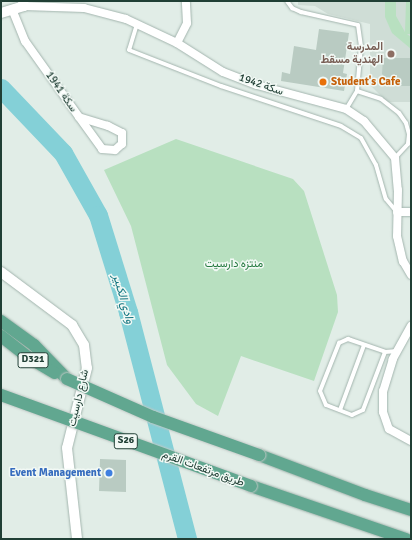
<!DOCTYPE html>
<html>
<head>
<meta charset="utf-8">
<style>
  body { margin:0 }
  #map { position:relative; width:412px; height:540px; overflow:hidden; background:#e1ede7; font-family:Signika,Vazirmatn,sans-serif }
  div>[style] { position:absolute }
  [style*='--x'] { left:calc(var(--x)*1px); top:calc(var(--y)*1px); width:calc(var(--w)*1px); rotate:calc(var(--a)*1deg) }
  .built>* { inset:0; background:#cfddd6 }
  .green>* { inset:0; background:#b8e0c0 }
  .river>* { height:19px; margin:-9.5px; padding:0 9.5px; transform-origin:9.5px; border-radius:9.5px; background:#84d0d7 }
  .building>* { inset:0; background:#b9cbc2 }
  .roads { filter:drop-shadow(0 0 1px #a3b5ae) drop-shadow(0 0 1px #a3b5ae) }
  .service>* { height:4px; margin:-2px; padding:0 2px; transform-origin:2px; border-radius:2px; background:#fff }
  .minor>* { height:8px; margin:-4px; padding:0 4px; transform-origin:4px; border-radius:4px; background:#fff }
  .tertiary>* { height:10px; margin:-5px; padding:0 5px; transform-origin:5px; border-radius:5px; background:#fff }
  .primary>* { height:12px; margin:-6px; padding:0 6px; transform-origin:6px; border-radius:6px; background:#61a790 }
  .bridges { filter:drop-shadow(0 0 1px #c1c9c6) drop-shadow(0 0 1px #c1c9c6) }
  .primary-bridge>* { height:12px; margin:-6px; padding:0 6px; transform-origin:6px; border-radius:6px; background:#61a790 }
  .dots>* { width:11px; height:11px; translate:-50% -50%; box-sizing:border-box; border:2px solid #f2f9f5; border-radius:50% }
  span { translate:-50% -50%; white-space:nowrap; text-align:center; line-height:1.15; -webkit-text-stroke:3px #f2f9f5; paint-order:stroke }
  .shield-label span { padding:1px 3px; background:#f2f9f5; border:1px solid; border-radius:3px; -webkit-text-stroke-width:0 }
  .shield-label { font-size:10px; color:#203f35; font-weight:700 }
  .education-label { font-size:11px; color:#785e54; font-weight:700 }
  .right { translate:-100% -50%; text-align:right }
  .food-label { font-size:11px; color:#c56008; font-weight:700 }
  .left { translate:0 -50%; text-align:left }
  .street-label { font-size:11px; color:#203f35 }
  .park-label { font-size:11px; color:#267a41 }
  .shop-label { font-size:11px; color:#366cbe; font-weight:700 }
  .water-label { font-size:12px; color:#147681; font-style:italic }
  .frame { position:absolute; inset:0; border:2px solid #203f35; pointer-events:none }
</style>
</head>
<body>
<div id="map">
  <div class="built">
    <i style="clip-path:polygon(298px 1px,411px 1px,411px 102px,387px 102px,370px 85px,370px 24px,328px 14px,315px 6px,298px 5px)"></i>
  </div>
  <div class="green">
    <i style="clip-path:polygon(385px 1px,396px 1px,396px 16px,405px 32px,406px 1px,411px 1px,411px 34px,407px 34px,411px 37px,411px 49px,392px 33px,385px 17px)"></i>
    <i style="clip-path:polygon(176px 139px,293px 179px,304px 191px,337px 295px,338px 312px,314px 381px,241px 356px,218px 416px,196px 404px,167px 365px,131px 226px,104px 170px)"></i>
  </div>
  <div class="river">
    <i style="--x:1;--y:88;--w:90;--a:46.4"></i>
    <i style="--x:63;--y:153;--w:71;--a:60.6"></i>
    <i style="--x:98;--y:215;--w:102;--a:72.8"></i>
    <i style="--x:128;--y:312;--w:235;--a:75.4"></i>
  </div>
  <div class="building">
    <i style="clip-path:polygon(319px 29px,349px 33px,343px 73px,347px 74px,344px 91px,281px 81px,282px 72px,290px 74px,294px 46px,316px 50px)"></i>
    <i style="clip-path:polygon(383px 58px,411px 58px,411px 86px,392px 86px,382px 74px)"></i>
    <i style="clip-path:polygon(100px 459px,126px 460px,126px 492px,99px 491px)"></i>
  </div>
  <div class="roads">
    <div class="service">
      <i style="--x:287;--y:1;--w:9;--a:54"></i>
      <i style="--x:292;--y:8;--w:10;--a:24"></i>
      <i style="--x:301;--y:12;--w:58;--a:12.8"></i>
      <i style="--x:358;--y:25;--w:21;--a:82"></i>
      <i style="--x:361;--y:46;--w:45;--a:95.1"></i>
      <i style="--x:357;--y:91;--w:21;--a:121"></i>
      <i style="--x:137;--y:24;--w:27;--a:107"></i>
      <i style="--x:129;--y:50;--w:99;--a:21.4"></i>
      <i style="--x:221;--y:86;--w:126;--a:18.4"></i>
      <i style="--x:341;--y:126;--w:23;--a:31"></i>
      <i style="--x:361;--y:138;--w:31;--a:61"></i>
      <i style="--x:376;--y:165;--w:35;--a:74"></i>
      <i style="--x:386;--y:199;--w:17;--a:50"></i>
      <i style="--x:357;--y:91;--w:25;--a:18"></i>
      <i style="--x:381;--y:99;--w:23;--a:38"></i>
      <i style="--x:399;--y:113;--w:12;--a:55"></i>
      <i style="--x:406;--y:123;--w:11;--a:75"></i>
      <i style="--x:409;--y:134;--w:10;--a:96"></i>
      <i style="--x:408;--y:144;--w:19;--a:133"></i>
      <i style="--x:385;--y:352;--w:62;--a:110.8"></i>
      <i style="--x:363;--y:410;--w:12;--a:156"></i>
      <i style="--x:352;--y:415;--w:28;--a:-159"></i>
      <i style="--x:326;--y:405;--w:15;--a:-113"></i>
      <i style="--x:320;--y:391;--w:52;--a:-68.4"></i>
      <i style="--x:339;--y:343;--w:10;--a:-24"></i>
      <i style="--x:348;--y:339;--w:39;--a:19"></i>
      <i style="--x:385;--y:352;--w:12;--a:-5"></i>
      <i style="--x:340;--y:410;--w:69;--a:-69.7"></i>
    </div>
    <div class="minor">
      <i style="--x:24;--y:6;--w:60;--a:1.9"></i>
      <i style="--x:84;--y:8;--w:43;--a:14.7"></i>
      <i style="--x:126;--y:19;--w:56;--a:25.2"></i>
      <i style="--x:177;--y:43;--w:54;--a:32.2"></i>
      <i style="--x:223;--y:72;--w:36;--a:21"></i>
      <i style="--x:257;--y:85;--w:92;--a:15.1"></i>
      <i style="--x:346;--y:109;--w:22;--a:34"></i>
      <i style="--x:364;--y:121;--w:48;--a:50"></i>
      <i style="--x:395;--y:158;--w:32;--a:85"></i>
      <i style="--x:398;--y:190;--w:46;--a:91.2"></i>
      <i style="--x:397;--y:236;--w:26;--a:77"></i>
      <i style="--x:403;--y:261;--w:16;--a:60"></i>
      <i style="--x:12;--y:9;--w:35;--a:68"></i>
      <i style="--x:25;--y:41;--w:93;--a:54.6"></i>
      <i style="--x:79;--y:117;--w:39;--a:54"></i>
      <i style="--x:102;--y:149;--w:13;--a:4"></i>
      <i style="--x:115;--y:150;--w:9;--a:-41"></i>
      <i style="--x:122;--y:144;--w:11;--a:-90"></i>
      <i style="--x:122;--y:133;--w:16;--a:-153"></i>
      <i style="--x:108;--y:126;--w:30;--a:-163"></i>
      <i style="--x:177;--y:43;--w:22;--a:-63"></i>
      <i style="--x:187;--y:23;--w:22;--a:-93"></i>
      <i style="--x:397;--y:212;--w:14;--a:0"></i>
      <i style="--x:411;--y:326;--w:38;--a:119"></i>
      <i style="--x:393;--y:359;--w:34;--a:107"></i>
      <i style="--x:383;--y:391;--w:21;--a:90"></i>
      <i style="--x:383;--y:412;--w:18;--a:71"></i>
      <i style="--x:389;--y:429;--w:25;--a:29"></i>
    </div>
    <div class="tertiary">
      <i style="--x:1;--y:13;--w:24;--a:-17"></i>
      <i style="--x:24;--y:6;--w:5;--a:-101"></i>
      <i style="--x:1;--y:272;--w:89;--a:36.7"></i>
      <i style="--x:72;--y:325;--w:23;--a:59"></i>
      <i style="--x:84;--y:345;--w:23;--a:83"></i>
      <i style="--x:87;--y:368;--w:82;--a:104"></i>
      <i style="--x:67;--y:448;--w:92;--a:83.7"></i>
    </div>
    <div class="primary">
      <i style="--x:1;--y:321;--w:41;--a:36"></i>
      <i style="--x:34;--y:345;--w:47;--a:45.9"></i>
      <i style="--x:1;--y:336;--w:34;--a:38"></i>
      <i style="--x:28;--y:357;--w:31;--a:31"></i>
      <i style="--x:259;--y:455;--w:113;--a:20.7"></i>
      <i style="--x:365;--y:495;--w:48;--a:18.1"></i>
      <i style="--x:251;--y:486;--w:164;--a:18.9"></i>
    </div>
  </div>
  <div class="bridges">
    <div class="primary-bridge">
      <i style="--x:67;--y:379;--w:94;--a:23.8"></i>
      <i style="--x:153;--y:417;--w:113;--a:19.7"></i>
      <i style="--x:1;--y:395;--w:266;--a:20"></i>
    </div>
  </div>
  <div class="dots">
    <i style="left:391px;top:54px;background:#8d6e63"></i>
    <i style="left:323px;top:82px;background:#e8710a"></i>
    <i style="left:109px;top:473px;background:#3f7fe0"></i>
  </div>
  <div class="shield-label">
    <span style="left:33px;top:360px">D321</span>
    <span style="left:126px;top:441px">S26</span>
  </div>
  <div class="education-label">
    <span class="right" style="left:383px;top:54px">المدرسة<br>الهندية مسقط</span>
  </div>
  <div class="food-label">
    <span class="left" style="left:331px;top:82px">Student's Cafe</span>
  </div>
  <div class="street-label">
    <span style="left:261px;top:85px;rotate:19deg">سكة 1942</span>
    <span style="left:61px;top:92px;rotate:55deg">سكة 1941</span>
    <span style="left:79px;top:398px;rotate:-77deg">شارع دارسيت</span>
    <span style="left:203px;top:469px;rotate:20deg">طريق مرتفعات القرم</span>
  </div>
  <div class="park-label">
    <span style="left:234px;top:264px">منتزه دارسيت</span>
  </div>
  <div class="shop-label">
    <span class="right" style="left:101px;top:473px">Event Management</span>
  </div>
  <div class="water-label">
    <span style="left:123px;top:299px;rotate:74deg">وادي الكبير</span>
  </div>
  <div class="frame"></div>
</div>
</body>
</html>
